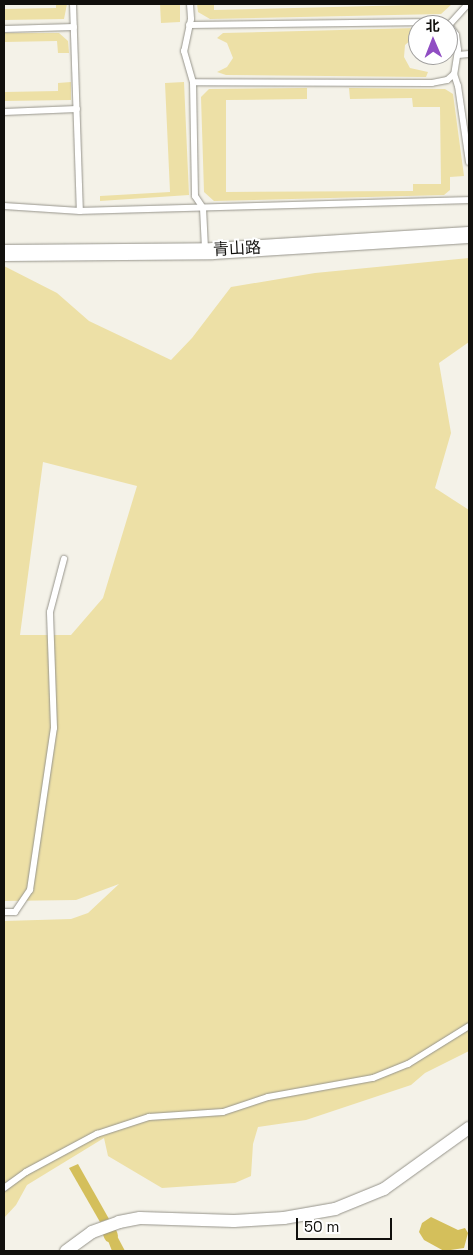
<!DOCTYPE html>
<html>
<head>
<meta charset="utf-8">
<style>
  body { margin:0 }
  #map { position:relative; width:473px; height:1255px; overflow:hidden; background:#f4f2e8; font-family:"Space Grotesk","Noto Sans SC",sans-serif }
  div>[style] { position:absolute }
  [style*='--x'] { left:calc(var(--x)*1px); top:calc(var(--y)*1px); width:calc(var(--w)*1px); rotate:calc(var(--a)*1deg) }
  .green>* { inset:0; background:#ede0a6 }
  .water>* { inset:0; background:#d4bf5b }
  .canal>* { height:14px; margin:-7px; padding:0 7px; transform-origin:7px; border-radius:7px; background:#d4bf5b }
  .roads { filter:drop-shadow(0 0 1px #96948b) drop-shadow(0 0 1px #96948b) }
  .service>* { height:6px; margin:-3px; padding:0 3px; transform-origin:3px; border-radius:3px; background:#fff }
  .minor>* { height:12px; margin:-6px; padding:0 6px; transform-origin:6px; border-radius:6px; background:#fff }
  .tertiary>* { height:16px; margin:-8px; padding:0 8px; transform-origin:8px; border-radius:8px; background:#fff }
  span { translate:-50% -50%; white-space:nowrap; text-align:center; line-height:1.15; -webkit-text-stroke:4px #fff; paint-order:stroke }
  .street-label { font-size:16px; color:#11100d }
  .frame { position:absolute; inset:0; border:5px solid #11100d; pointer-events:none }
  .north { position:absolute; left:408px; top:15px; width:50px; height:50px; box-sizing:border-box; background:#fff; border:1px solid #a09f9e; border-radius:50%; rotate:359deg; font-size:14px; font-weight:700; line-height:20px; text-align:center; color:#11100d }
  .north::after { content:''; display:block; margin:auto; width:18px; height:22px; background:#904ec3; clip-path:polygon(50% 0,100% 100%,50% 72%,0 100%) }
  .scale { position:absolute; left:296px; top:1218px; width:96px; height:22px; box-sizing:border-box; border:2px solid #11100d; border-top:0; padding-left:6px; font-size:15px; line-height:18px; white-space:nowrap; color:#11100d; -webkit-text-stroke:4px #fff; paint-order:stroke }
</style>
</head>
<body>
<div id="map">
  <div class="green">
    <i style="clip-path:polygon(56px 4px,67px 4px,64px 19px,4px 20px,4px 9px,56px 8px)"></i>
    <i style="clip-path:polygon(160px 4px,180px 4px,180px 22px,161px 23px)"></i>
    <i style="clip-path:polygon(197px 4px,214px 4px,214px 10px,452px 4px,441px 14px,210px 19px,198px 12px)"></i>
    <i style="clip-path:polygon(417px 28px,418px 34px,405px 45px,404px 57px,410px 68px,428px 72px,426px 77px,226px 75px,217px 72px,227px 67px,233px 58px,227px 43px,217px 38px,223px 33px)"></i>
    <i style="clip-path:polygon(4px 33px,59px 33px,68px 41px,69px 53px,58px 53px,57px 41px,4px 42px)"></i>
    <i style="clip-path:polygon(71px 82px,71px 100px,4px 101px,4px 92px,58px 91px,58px 83px)"></i>
    <i style="clip-path:polygon(184px 82px,189px 195px,100px 201px,100px 196px,170px 192px,165px 83px)"></i>
    <i style="clip-path:polygon(307px 88px,307px 99px,226px 100px,226px 192px,413px 191px,413px 184px,441px 184px,440px 107px,413px 107px,412px 98px,350px 99px,349px 88px,445px 89px,453px 94px,464px 176px,450px 177px,450px 190px,444px 195px,214px 201px,204px 192px,201px 97px,209px 89px)"></i>
    <i style="clip-path:polygon(evenodd,469px 258px,469px 342px,439px 363px,451px 433px,435px 488px,469px 510px,469px 1051px,425px 1073px,411px 1085px,306px 1120px,258px 1127px,253px 1144px,251px 1176px,235px 1183px,162px 1188px,108px 1156px,104px 1138px,27px 1185px,16px 1205px,4px 1218px,4px 921px,71px 919px,88px 913px,119px 884px,76px 900px,4px 901px,4px 266px,57px 293px,89px 321px,171px 360px,192px 338px,231px 287px,315px 273px,469px 258px,43px 462px,137px 486px,103px 598px,71px 635px,20px 635px,43px 462px)"></i>
  </div>
  <div class="water">
    <i style="clip-path:polygon(78px 1164px,109px 1219px,100px 1222px,69px 1168px)"></i>
    <i style="clip-path:polygon(431px 1217px,458px 1230px,465px 1228px,468px 1233px,464px 1248px,444px 1251px,424px 1240px,419px 1232px,422px 1223px)"></i>
    <i style="clip-path:polygon(116px 1234px,125px 1251px,112px 1251px,107px 1238px)"></i>
  </div>
  <div class="canal">
    <i style="--x:109;--y:1231;--w:5;--a:68"></i>
  </div>
  <div class="roads">
    <div class="service">
      <i style="--x:73;--y:4;--w:207;--a:88.1"></i>
      <i style="--x:190;--y:4;--w:15;--a:86"></i>
      <i style="--x:191;--y:19;--w:33;--a:102"></i>
      <i style="--x:184;--y:51;--w:32;--a:74"></i>
      <i style="--x:193;--y:82;--w:114;--a:89"></i>
      <i style="--x:195;--y:196;--w:14;--a:56"></i>
      <i style="--x:203;--y:208;--w:41;--a:87.2"></i>
      <i style="--x:189;--y:25;--w:245;--a:-0.7"></i>
      <i style="--x:434;--y:22;--w:15;--a:11"></i>
      <i style="--x:449;--y:25;--w:12;--a:55"></i>
      <i style="--x:456;--y:35;--w:15;--a:82"></i>
      <i style="--x:458;--y:50;--w:24;--a:99"></i>
      <i style="--x:454;--y:74;--w:9;--a:139"></i>
      <i style="--x:447;--y:80;--w:15;--a:169"></i>
      <i style="--x:432;--y:83;--w:239;--a:-179.8"></i>
      <i style="--x:449;--y:25;--w:28;--a:-48"></i>
      <i style="--x:4;--y:29;--w:70;--a:-1.6"></i>
      <i style="--x:458;--y:55;--w:11;--a:-5"></i>
      <i style="--x:454;--y:74;--w:13;--a:72"></i>
      <i style="--x:458;--y:86;--w:77;--a:81.8"></i>
      <i style="--x:4;--y:112;--w:73;--a:-2.4"></i>
      <i style="--x:4;--y:206;--w:76;--a:3.8"></i>
      <i style="--x:80;--y:211;--w:389;--a:-1.6"></i>
      <i style="--x:4;--y:912;--w:11;--a:0"></i>
      <i style="--x:15;--y:912;--w:27;--a:-56"></i>
      <i style="--x:30;--y:890;--w:164;--a:-81.6"></i>
      <i style="--x:54;--y:728;--w:116;--a:-92"></i>
      <i style="--x:50;--y:612;--w:55;--a:-75.2"></i>
      <i style="--x:4;--y:1188;--w:27;--a:-36"></i>
      <i style="--x:26;--y:1172;--w:81;--a:-28.2"></i>
      <i style="--x:97;--y:1134;--w:55;--a:-18.1"></i>
      <i style="--x:149;--y:1117;--w:74;--a:-3.9"></i>
      <i style="--x:223;--y:1112;--w:47;--a:-18.4"></i>
      <i style="--x:268;--y:1097;--w:107;--a:-10.3"></i>
      <i style="--x:373;--y:1078;--w:38;--a:-22"></i>
      <i style="--x:408;--y:1064;--w:72;--a:-31.9"></i>
    </div>
    <div class="minor">
      <i style="--x:66;--y:1251;--w:32;--a:-36"></i>
      <i style="--x:92;--y:1232;--w:29;--a:-20"></i>
      <i style="--x:119;--y:1222;--w:21;--a:-11"></i>
      <i style="--x:140;--y:1218;--w:94;--a:1.8"></i>
      <i style="--x:234;--y:1221;--w:50;--a:-3.4"></i>
      <i style="--x:284;--y:1218;--w:52;--a:-10"></i>
      <i style="--x:335;--y:1209;--w:53;--a:-22.2"></i>
      <i style="--x:384;--y:1189;--w:105;--a:-35.7"></i>
    </div>
    <div class="tertiary">
      <i style="--x:4;--y:253;--w:209;--a:-0.5"></i>
      <i style="--x:213;--y:251;--w:256;--a:-3.6"></i>
    </div>
  </div>
  <div class="street-label">
    <span style="left:237px;top:249px;rotate:-3deg">青山路</span>
  </div>
  <div class="frame"></div>
  <div class="north">北</div>
  <div class="scale">50 m</div>
</div>
</body>
</html>
